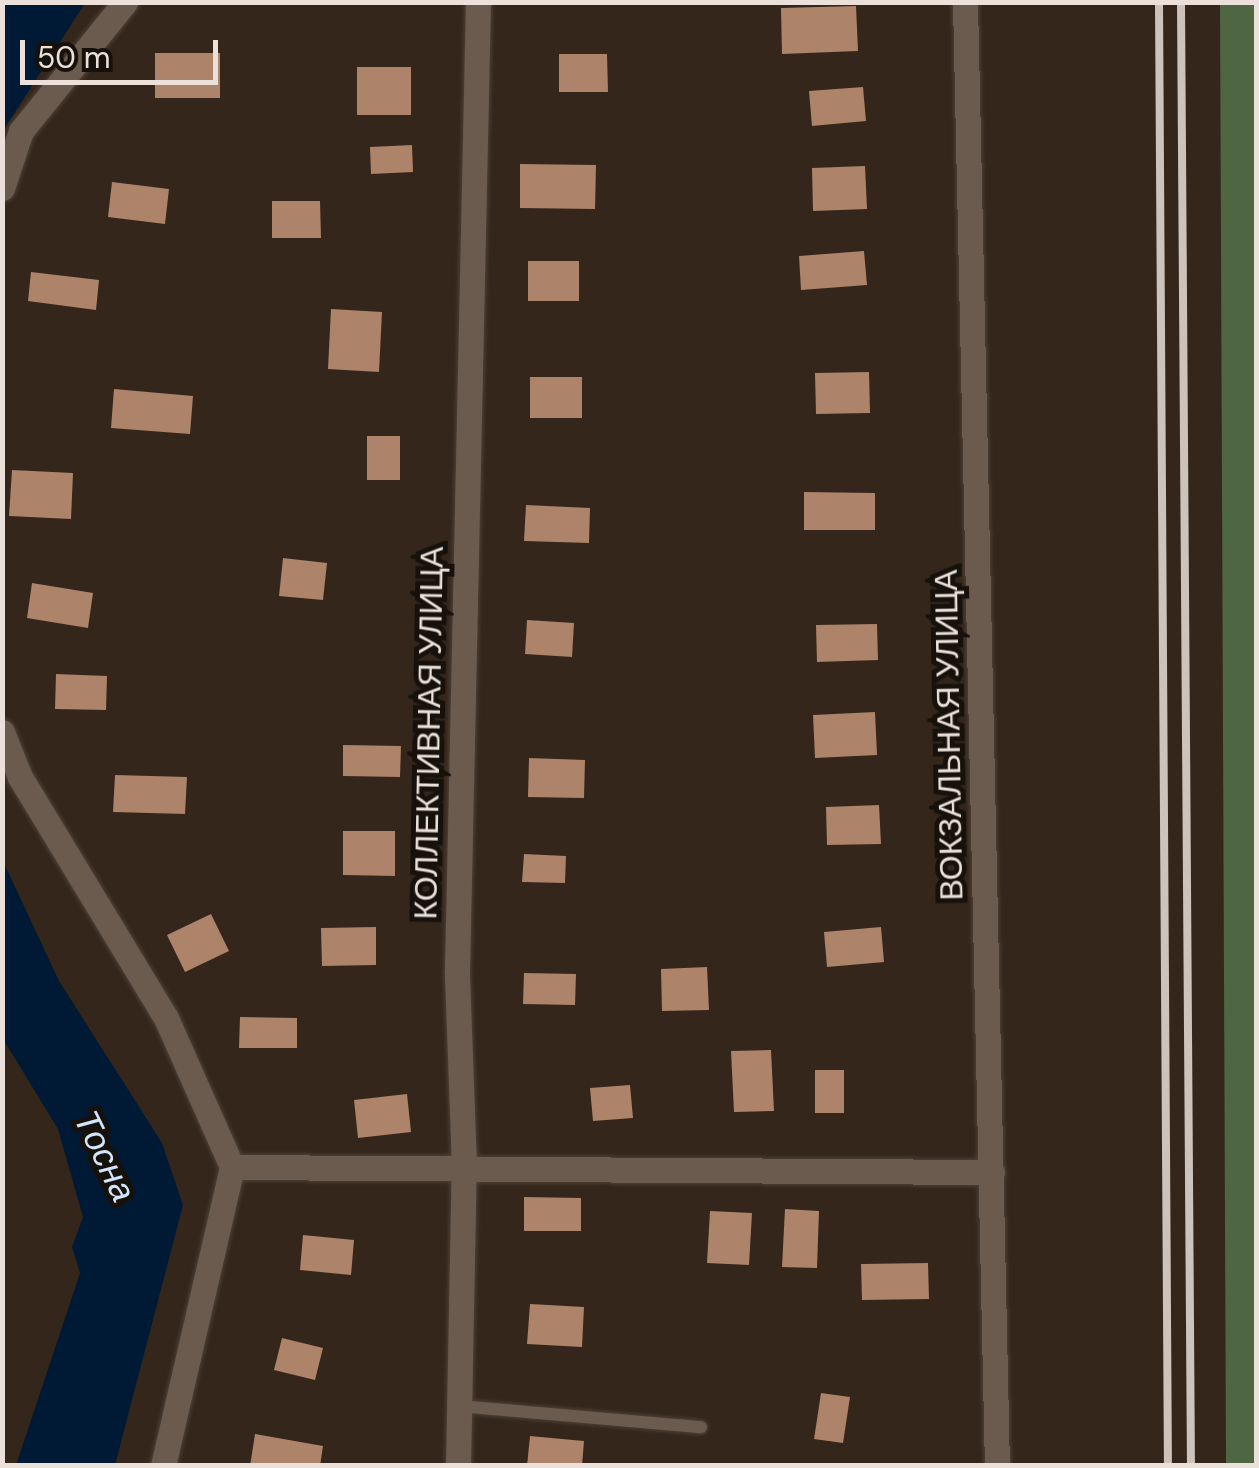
<!DOCTYPE html>
<html>
<head>
<meta charset="utf-8">
<style>
  body { margin:0 }
  #map { position:relative; width:1259px; height:1468px; overflow:hidden; background:#34261b; font-family:"DM Sans",sans-serif }
  div>[style] { position:absolute }
  [style*='--x'] { left:calc(var(--x)*1px); top:calc(var(--y)*1px); width:calc(var(--w)*1px); rotate:calc(var(--a)*1deg) }
  .forest>* { inset:0; background:#4e6641 }
  .water>* { inset:0; background:#001935 }
  .building>* { inset:0; background:#ad8369 }
  .roads { filter:drop-shadow(0 0 2px #4d4138) drop-shadow(0 0 2px #4d4138) }
  .lane>* { height:12px; margin:-6px; padding:0 6px; transform-origin:6px; border-radius:6px; background:#6b5b4f }
  .street>* { height:25px; margin:-12.5px; padding:0 12.5px; transform-origin:12.5px; border-radius:12.5px; background:#6b5b4f }
  .secondary>* { height:25px; margin:-12.5px; padding:0 12.5px; transform-origin:12.5px; border-radius:12.5px; background:#6b5b4f }
  .rail>* { height:8px; margin:-4px; padding:0 4px; transform-origin:4px; border-radius:4px; background:#cdc3bb }
  span { translate:-50% -50%; white-space:nowrap; text-align:center; line-height:1.15; -webkit-text-stroke:10px #17110c; paint-order:stroke }
  .street-label { font-size:32px; color:#ebe1da }
  .water-label { font-size:35px; color:#d1e6fc; font-style:italic }
  .frame { position:absolute; inset:0; border:5px solid #ebe1da; pointer-events:none }
  .scale { position:absolute; left:20px; top:40px; width:198px; height:45px; box-sizing:border-box; border:5px solid #ebe1da; border-top:0; padding-left:12px; font-size:30px; line-height:35px; white-space:nowrap; color:#ebe1da; -webkit-text-stroke:8px #17110c; paint-order:stroke }
</style>
</head>
<body>
<div id="map">
  <div class="forest">
    <i style="clip-path:polygon(1220px 3px,1256px 3px,1256px 1466px,1226px 1465px)"></i>
  </div>
  <div class="water">
    <i style="clip-path:polygon(3px 2px,85px 3px,3px 131px,2px 3px)"></i>
    <i style="clip-path:polygon(2px 859px,59px 981px,162px 1143px,183px 1205px,115px 1465px,16px 1465px,80px 1273px,72px 1247px,83px 1217px,58px 1129px,3px 1039px)"></i>
  </div>
  <div class="building">
    <i style="clip-path:polygon(856px 6px,858px 51px,782px 54px,781px 8px)"></i>
    <i style="clip-path:polygon(155px 53px,220px 53px,220px 98px,155px 98px)"></i>
    <i style="clip-path:polygon(559px 54px,607px 54px,608px 92px,559px 92px)"></i>
    <i style="clip-path:polygon(357px 67px,411px 67px,411px 115px,357px 115px)"></i>
    <i style="clip-path:polygon(863px 87px,866px 121px,812px 126px,809px 91px)"></i>
    <i style="clip-path:polygon(412px 145px,413px 172px,371px 174px,370px 147px)"></i>
    <i style="clip-path:polygon(520px 164px,596px 165px,595px 209px,520px 208px)"></i>
    <i style="clip-path:polygon(865px 166px,867px 209px,813px 211px,812px 168px)"></i>
    <i style="clip-path:polygon(112px 182px,169px 189px,165px 224px,108px 217px)"></i>
    <i style="clip-path:polygon(272px 201px,320px 201px,321px 238px,272px 238px)"></i>
    <i style="clip-path:polygon(864px 251px,867px 285px,801px 290px,799px 256px)"></i>
    <i style="clip-path:polygon(528px 261px,579px 261px,579px 301px,528px 301px)"></i>
    <i style="clip-path:polygon(31px 272px,99px 280px,96px 310px,28px 301px)"></i>
    <i style="clip-path:polygon(331px 309px,382px 312px,379px 372px,328px 369px)"></i>
    <i style="clip-path:polygon(869px 372px,870px 413px,816px 414px,815px 373px)"></i>
    <i style="clip-path:polygon(530px 377px,582px 377px,582px 418px,530px 418px)"></i>
    <i style="clip-path:polygon(114px 389px,193px 396px,190px 434px,111px 428px)"></i>
    <i style="clip-path:polygon(367px 436px,400px 436px,400px 480px,367px 480px)"></i>
    <i style="clip-path:polygon(12px 470px,73px 473px,71px 519px,9px 516px)"></i>
    <i style="clip-path:polygon(804px 492px,875px 493px,875px 530px,804px 530px)"></i>
    <i style="clip-path:polygon(526px 505px,590px 508px,589px 543px,524px 541px)"></i>
    <i style="clip-path:polygon(283px 558px,327px 563px,323px 600px,279px 596px)"></i>
    <i style="clip-path:polygon(32px 583px,93px 593px,88px 628px,27px 618px)"></i>
    <i style="clip-path:polygon(527px 620px,574px 623px,572px 657px,525px 654px)"></i>
    <i style="clip-path:polygon(877px 624px,878px 660px,817px 662px,816px 625px)"></i>
    <i style="clip-path:polygon(56px 674px,107px 676px,106px 710px,55px 709px)"></i>
    <i style="clip-path:polygon(875px 712px,877px 755px,815px 758px,813px 715px)"></i>
    <i style="clip-path:polygon(343px 745px,401px 746px,400px 777px,343px 776px)"></i>
    <i style="clip-path:polygon(529px 758px,585px 760px,584px 798px,528px 797px)"></i>
    <i style="clip-path:polygon(115px 775px,187px 777px,185px 814px,113px 812px)"></i>
    <i style="clip-path:polygon(879px 805px,881px 844px,827px 845px,826px 807px)"></i>
    <i style="clip-path:polygon(343px 831px,395px 831px,395px 876px,343px 875px)"></i>
    <i style="clip-path:polygon(524px 854px,566px 856px,565px 883px,522px 882px)"></i>
    <i style="clip-path:polygon(211px 914px,229px 951px,185px 972px,167px 935px)"></i>
    <i style="clip-path:polygon(376px 927px,376px 965px,322px 966px,321px 928px)"></i>
    <i style="clip-path:polygon(881px 927px,884px 962px,827px 967px,824px 932px)"></i>
    <i style="clip-path:polygon(707px 967px,709px 1010px,662px 1011px,661px 969px)"></i>
    <i style="clip-path:polygon(524px 973px,576px 974px,575px 1005px,523px 1004px)"></i>
    <i style="clip-path:polygon(240px 1017px,297px 1018px,297px 1048px,239px 1048px)"></i>
    <i style="clip-path:polygon(771px 1050px,774px 1111px,734px 1112px,731px 1051px)"></i>
    <i style="clip-path:polygon(815px 1070px,844px 1070px,844px 1113px,815px 1113px)"></i>
    <i style="clip-path:polygon(630px 1085px,633px 1118px,593px 1121px,590px 1088px)"></i>
    <i style="clip-path:polygon(407px 1094px,411px 1132px,358px 1138px,354px 1100px)"></i>
    <i style="clip-path:polygon(524px 1197px,581px 1198px,581px 1231px,524px 1231px)"></i>
    <i style="clip-path:polygon(785px 1209px,819px 1211px,817px 1268px,782px 1267px)"></i>
    <i style="clip-path:polygon(710px 1211px,752px 1213px,749px 1265px,707px 1263px)"></i>
    <i style="clip-path:polygon(303px 1235px,354px 1240px,351px 1275px,300px 1270px)"></i>
    <i style="clip-path:polygon(928px 1263px,929px 1299px,862px 1300px,861px 1264px)"></i>
    <i style="clip-path:polygon(530px 1304px,584px 1307px,582px 1347px,527px 1344px)"></i>
    <i style="clip-path:polygon(282px 1338px,323px 1348px,315px 1380px,274px 1370px)"></i>
    <i style="clip-path:polygon(821px 1393px,850px 1397px,843px 1443px,814px 1439px)"></i>
    <i style="clip-path:polygon(255px 1434px,323px 1446px,320px 1466px,250px 1466px)"></i>
    <i style="clip-path:polygon(530px 1436px,584px 1441px,582px 1466px,527px 1466px)"></i>
  </div>
  <div class="roads">
    <div class="lane">
      <i style="--x:459;--y:1406;--w:243;--a:5"></i>
    </div>
    <div class="street">
      <i style="--x:2;--y:188;--w:60;--a:-71.6"></i>
      <i style="--x:21;--y:131;--w:166;--a:-51.1"></i>
      <i style="--x:2;--y:732;--w:48;--a:68.2"></i>
      <i style="--x:20;--y:777;--w:282;--a:58.8"></i>
      <i style="--x:166;--y:1018;--w:163;--a:66.1"></i>
      <i style="--x:232;--y:1167;--w:307;--a:103"></i>
      <i style="--x:232;--y:1167;--w:760;--a:0.38"></i>
      <i style="--x:458;--y:1466;--w:300;--a:-88.9"></i>
      <i style="--x:464;--y:1166;--w:195;--a:-92.1"></i>
      <i style="--x:457;--y:971;--w:969;--a:-88.76"></i>
    </div>
    <div class="secondary">
      <i style="--x:965;--y:2;--w:1464;--a:88.75"></i>
    </div>
  </div>
  <div class="rail">
    <i style="--x:1159;--y:2;--w:1464;--a:89.65"></i>
    <i style="--x:1181;--y:2;--w:1464;--a:89.61"></i>
  </div>
  <div class="street-label">
    <span style="left:429px;top:733px;rotate:-89deg">КОЛЛЕКТИВНАЯ УЛИЦА</span>
    <span style="left:949px;top:735px;rotate:-91deg">ВОКЗАЛЬНАЯ УЛИЦА</span>
  </div>
  <div class="water-label">
    <span style="left:105px;top:1156px;rotate:64deg">Тосна</span>
  </div>
  <div class="frame"></div>
  <div class="scale">50 m</div>
</div>
</body>
</html>
